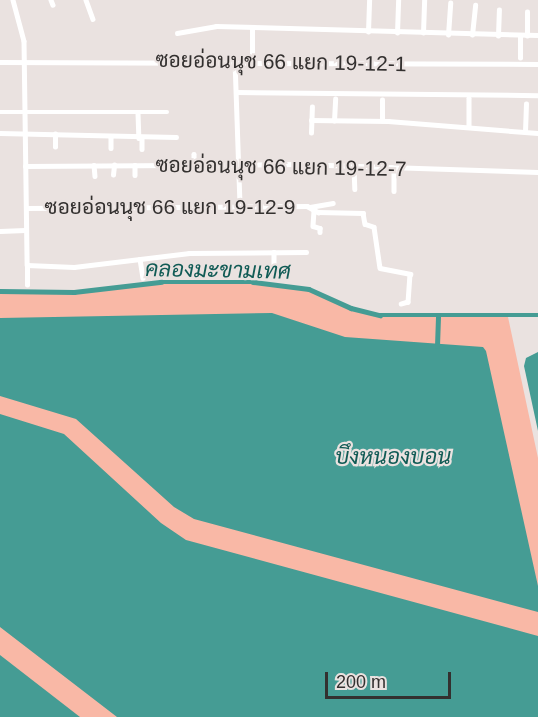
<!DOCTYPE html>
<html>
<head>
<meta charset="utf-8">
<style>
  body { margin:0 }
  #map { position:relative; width:538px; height:717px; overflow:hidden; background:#eae2e0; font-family:Helvetica,Sarabun,sans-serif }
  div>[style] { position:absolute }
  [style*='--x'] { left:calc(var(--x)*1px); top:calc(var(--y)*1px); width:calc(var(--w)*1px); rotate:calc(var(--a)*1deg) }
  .green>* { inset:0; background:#f9b8a6 }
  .water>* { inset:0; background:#459c94 }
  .canal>* { height:4.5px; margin:-2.25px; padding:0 2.25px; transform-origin:2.25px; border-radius:2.25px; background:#459c94 }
  .minor>* { height:4.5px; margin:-2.25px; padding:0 2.25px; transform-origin:2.25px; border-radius:2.25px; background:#fff }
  span { translate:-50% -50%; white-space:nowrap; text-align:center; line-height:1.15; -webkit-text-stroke:4.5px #eae2e0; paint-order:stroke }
  .street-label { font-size:21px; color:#33302f }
  .water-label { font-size:22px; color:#115b55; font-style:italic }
  .scale { position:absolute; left:325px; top:672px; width:126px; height:27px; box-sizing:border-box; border:3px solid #33302f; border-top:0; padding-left:8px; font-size:18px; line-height:21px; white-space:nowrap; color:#33302f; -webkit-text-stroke:4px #eae2e0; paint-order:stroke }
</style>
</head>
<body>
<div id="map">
  <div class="green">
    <i style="clip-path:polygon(161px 282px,253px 282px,309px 289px,351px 308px,380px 315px,508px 317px,538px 458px,538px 717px,0 717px,0 291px,74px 292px)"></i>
  </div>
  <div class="water">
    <i style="clip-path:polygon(272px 313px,345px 337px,483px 347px,486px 351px,538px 586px,538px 612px,194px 519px,174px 507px,76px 419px,0 396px,0 318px)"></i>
    <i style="clip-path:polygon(538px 352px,538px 431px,524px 366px,526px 358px)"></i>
    <i style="clip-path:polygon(0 414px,64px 434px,161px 523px,186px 540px,538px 636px,538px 717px,117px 717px,0 627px)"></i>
    <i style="clip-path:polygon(0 655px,80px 717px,0 717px)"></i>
  </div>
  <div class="canal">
    <i style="--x:0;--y:291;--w:74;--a:0.8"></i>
    <i style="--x:74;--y:292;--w:88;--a:-6.6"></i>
    <i style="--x:161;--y:282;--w:92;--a:0"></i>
    <i style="--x:253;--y:282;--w:56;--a:7.1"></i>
    <i style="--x:309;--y:289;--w:46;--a:24.3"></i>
    <i style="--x:351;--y:308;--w:30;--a:14"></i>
    <i style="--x:380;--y:315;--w:158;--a:0"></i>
    <i style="--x:437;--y:346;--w:30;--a:-88"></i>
  </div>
  <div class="minor">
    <i style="--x:13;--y:0;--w:42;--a:75"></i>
    <i style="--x:24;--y:41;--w:224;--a:89.2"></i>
    <i style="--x:27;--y:265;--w:47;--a:2.4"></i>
    <i style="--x:74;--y:267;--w:116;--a:-6.9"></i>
    <i style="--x:189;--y:253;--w:117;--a:-0.5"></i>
    <i style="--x:51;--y:0;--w:5;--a:68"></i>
    <i style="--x:86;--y:0;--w:20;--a:70"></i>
    <i style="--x:368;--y:32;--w:32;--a:-88"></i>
    <i style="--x:177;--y:33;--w:40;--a:-10"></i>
    <i style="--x:216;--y:26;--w:322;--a:1.6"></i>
    <i style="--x:397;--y:33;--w:33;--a:-88"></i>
    <i style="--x:423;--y:33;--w:33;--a:-88"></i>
    <i style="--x:448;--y:35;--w:32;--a:-86"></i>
    <i style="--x:472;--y:35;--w:30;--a:-84"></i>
    <i style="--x:498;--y:36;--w:26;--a:-88"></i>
    <i style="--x:527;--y:36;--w:24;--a:-90"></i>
    <i style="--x:252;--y:54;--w:26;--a:-90"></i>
    <i style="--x:520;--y:58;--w:22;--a:-90"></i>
    <i style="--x:235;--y:61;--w:146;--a:88"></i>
    <i style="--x:0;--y:62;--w:538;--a:0.21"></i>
    <i style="--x:236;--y:92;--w:302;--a:0.6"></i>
    <i style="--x:469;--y:98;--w:29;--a:90"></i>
    <i style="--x:0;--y:112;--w:167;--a:0"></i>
    <i style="--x:138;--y:113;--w:25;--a:88"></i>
    <i style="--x:311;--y:120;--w:77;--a:0.7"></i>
    <i style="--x:388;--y:121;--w:150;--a:4.6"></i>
    <i style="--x:334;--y:121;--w:22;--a:-87"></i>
    <i style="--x:382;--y:121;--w:21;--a:-90"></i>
    <i style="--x:525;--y:132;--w:28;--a:-88"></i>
    <i style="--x:0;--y:133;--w:176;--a:1.3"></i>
    <i style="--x:311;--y:133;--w:26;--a:-88"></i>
    <i style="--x:142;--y:137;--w:12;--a:90"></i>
    <i style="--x:111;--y:138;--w:10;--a:90"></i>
    <i style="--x:55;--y:147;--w:13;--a:-90"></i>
    <i style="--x:194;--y:154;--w:11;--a:90"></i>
    <i style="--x:94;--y:165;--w:11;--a:85"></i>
    <i style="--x:135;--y:165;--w:10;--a:90"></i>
    <i style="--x:25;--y:166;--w:273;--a:-0.4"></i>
    <i style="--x:298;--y:164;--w:240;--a:1.9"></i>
    <i style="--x:354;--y:166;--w:23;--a:88"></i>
    <i style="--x:394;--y:168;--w:23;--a:90"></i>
    <i style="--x:113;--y:175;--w:10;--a:-84"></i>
    <i style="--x:310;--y:207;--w:23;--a:-10"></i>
    <i style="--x:26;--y:208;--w:281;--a:-0.4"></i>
    <i style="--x:307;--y:206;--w:13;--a:29"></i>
    <i style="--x:318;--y:212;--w:45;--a:1.3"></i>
    <i style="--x:363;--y:213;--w:11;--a:80"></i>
    <i style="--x:365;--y:224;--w:9;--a:18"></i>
    <i style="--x:374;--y:227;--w:41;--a:81.7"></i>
    <i style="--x:380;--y:268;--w:31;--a:11"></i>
    <i style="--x:410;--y:274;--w:28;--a:94"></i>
    <i style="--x:408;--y:302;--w:7;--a:164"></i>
    <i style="--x:314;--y:211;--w:15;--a:94"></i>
    <i style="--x:313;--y:226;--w:7;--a:16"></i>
    <i style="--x:320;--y:228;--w:4;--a:90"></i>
    <i style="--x:0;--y:231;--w:25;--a:-2"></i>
    <i style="--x:274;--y:252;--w:18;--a:90"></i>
    <i style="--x:140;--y:259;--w:19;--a:81"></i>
    <i style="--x:27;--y:285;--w:20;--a:-90"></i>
  </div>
  <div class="street-label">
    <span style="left:281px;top:62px;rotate:1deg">ซอยอ่อนนุช 66 แยก 19-12-1</span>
    <span style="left:281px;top:167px;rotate:1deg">ซอยอ่อนนุช 66 แยก 19-12-7</span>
    <span style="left:170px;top:207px">ซอยอ่อนนุช 66 แยก 19-12-9</span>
  </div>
  <div class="water-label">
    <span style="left:218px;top:270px;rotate:1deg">คลองมะขามเทศ</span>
    <span style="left:393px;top:457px">บึงหนองบอน</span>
  </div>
  <div class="scale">200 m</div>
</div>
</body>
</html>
